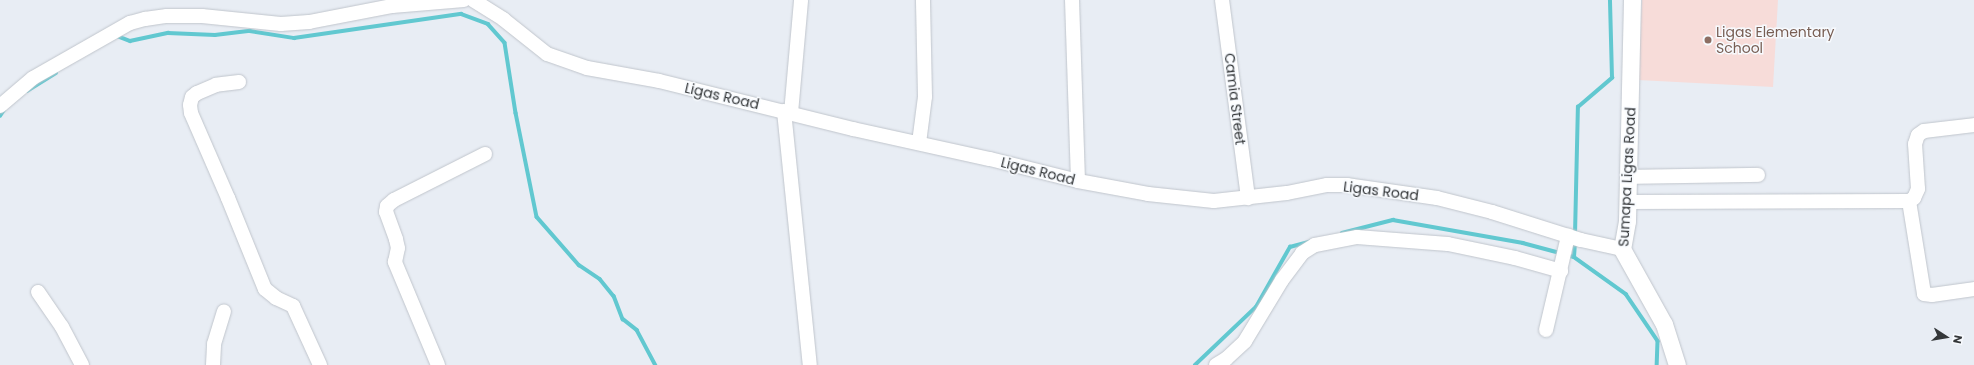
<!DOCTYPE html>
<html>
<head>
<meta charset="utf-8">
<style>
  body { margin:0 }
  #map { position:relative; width:1974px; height:365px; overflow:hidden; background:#e8edf4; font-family:Poppins,sans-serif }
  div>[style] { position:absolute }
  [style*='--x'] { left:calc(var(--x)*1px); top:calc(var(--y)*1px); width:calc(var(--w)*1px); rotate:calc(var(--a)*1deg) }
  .education>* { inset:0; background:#f7dcd9 }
  .stream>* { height:3.5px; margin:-1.75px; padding:0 1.75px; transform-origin:1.75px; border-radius:1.75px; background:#61c8d0 }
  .roads { filter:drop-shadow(0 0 1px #c0c5cc) drop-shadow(0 0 1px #c0c5cc) }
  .minor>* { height:14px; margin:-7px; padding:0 7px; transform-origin:7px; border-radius:7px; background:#fff }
  .major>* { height:17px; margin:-8.5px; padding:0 8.5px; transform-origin:8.5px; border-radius:8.5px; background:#fff }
  .dots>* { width:11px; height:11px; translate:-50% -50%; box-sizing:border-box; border:2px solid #f7fafe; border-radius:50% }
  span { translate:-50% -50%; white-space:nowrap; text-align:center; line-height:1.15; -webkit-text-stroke:3px #f7fafe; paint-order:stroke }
  .education-label { font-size:14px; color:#785e54 }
  .left { translate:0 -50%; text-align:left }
  .street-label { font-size:14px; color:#343739 }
  .north { position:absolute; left:1926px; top:317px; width:40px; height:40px; -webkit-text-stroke:3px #f7fafe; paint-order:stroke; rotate:102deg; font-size:11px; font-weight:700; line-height:16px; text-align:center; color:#343739 }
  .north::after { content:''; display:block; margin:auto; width:14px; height:18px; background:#343739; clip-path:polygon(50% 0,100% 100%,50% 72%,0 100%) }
</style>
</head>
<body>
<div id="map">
  <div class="education">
    <i style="clip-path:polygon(1642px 0,1778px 0,1773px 87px,1638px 80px)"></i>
  </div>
  <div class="stream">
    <i style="--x:117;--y:36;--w:14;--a:21"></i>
    <i style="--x:130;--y:41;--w:39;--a:-12"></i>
    <i style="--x:168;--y:33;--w:47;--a:2.4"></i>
    <i style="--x:215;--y:35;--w:35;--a:-7"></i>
    <i style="--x:250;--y:31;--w:45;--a:9"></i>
    <i style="--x:294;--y:38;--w:169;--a:-8.2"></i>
    <i style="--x:461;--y:14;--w:29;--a:20"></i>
    <i style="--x:488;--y:24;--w:25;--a:48"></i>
    <i style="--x:505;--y:43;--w:71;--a:81.1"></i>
    <i style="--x:516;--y:113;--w:106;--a:78.6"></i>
    <i style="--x:537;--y:217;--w:64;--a:48.8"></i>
    <i style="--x:579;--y:265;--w:25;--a:34"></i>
    <i style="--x:600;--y:279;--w:22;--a:51"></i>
    <i style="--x:614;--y:296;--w:25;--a:69"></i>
    <i style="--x:623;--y:319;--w:18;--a:38"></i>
    <i style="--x:637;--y:330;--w:40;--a:62"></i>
    <i style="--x:27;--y:91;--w:34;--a:-32"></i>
    <i style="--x:0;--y:116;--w:7;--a:-56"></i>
    <i style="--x:1342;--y:233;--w:53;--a:-14.3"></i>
    <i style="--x:1393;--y:220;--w:132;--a:10"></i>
    <i style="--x:1523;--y:243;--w:39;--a:15"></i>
    <i style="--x:1575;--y:235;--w:128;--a:-88.7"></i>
    <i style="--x:1578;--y:107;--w:45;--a:-40.5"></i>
    <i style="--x:1612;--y:78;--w:78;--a:-91.5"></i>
    <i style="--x:1567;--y:255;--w:7;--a:16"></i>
    <i style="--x:1574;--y:257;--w:64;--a:35.4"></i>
    <i style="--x:1626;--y:294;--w:57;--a:55.8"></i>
    <i style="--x:1658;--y:341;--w:24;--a:92"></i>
    <i style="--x:1574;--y:257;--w:15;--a:-86"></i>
    <i style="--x:1195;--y:365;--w:84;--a:-43.6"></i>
    <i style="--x:1256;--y:307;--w:69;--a:-60.5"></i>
    <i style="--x:1290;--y:247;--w:20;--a:-15"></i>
  </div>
  <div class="roads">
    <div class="minor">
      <i style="--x:473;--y:0;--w:36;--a:32"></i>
      <i style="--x:503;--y:19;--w:56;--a:38.5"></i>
      <i style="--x:547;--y:54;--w:42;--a:19.3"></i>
      <i style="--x:587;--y:68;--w:73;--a:10.2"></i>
      <i style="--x:659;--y:81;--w:200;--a:13.9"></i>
      <i style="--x:853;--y:129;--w:140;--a:12.4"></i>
      <i style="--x:990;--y:159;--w:91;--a:14"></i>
      <i style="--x:1078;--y:181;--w:71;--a:10.5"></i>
      <i style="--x:1148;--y:194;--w:66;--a:6.1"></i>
      <i style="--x:1214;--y:201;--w:73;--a:-6.3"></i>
      <i style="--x:1287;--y:193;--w:41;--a:-11.3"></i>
      <i style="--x:1327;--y:185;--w:20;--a:0"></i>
      <i style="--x:1347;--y:185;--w:91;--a:8.2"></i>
      <i style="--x:1437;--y:198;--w:57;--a:14.3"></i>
      <i style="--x:1492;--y:212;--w:93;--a:17.5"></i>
      <i style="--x:1581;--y:240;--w:42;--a:12.4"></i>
      <i style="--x:1072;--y:0;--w:181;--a:88.1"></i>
      <i style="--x:1222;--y:0;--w:200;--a:82.5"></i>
      <i style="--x:239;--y:82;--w:23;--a:173"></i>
      <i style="--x:216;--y:85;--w:21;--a:157"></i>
      <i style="--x:197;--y:93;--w:6;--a:141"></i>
      <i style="--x:192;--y:97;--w:8;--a:104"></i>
      <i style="--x:190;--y:105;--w:8;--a:83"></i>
      <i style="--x:191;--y:113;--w:93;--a:66.5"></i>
      <i style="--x:228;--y:198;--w:98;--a:67.9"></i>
      <i style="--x:265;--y:289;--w:14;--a:39"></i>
      <i style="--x:276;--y:298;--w:19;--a:25"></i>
      <i style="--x:293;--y:306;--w:65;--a:65.4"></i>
      <i style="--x:0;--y:106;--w:43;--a:-40.3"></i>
      <i style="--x:33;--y:78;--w:112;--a:-29.6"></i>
      <i style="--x:130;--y:23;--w:16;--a:-15"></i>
      <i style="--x:145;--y:19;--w:22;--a:-8"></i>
      <i style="--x:167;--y:16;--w:35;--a:0"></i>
      <i style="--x:202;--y:16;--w:79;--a:5.8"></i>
      <i style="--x:281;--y:24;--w:28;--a:-4"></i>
      <i style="--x:309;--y:22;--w:85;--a:-10.9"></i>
      <i style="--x:392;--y:6;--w:72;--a:-4.8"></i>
      <i style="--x:784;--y:111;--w:255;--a:84.2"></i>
      <i style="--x:791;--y:113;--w:113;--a:-84.9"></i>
      <i style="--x:919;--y:143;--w:46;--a:-82.6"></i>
      <i style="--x:925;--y:97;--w:97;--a:-91.2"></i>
      <i style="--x:1628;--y:177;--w:130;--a:-0.9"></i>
      <i style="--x:1909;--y:201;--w:94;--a:80.8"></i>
      <i style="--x:1924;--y:294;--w:8;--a:7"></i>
      <i style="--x:1932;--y:295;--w:42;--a:-8.1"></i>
      <i style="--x:1627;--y:202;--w:282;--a:-0.2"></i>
      <i style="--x:1909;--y:201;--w:6;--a:-31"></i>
      <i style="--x:1914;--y:198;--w:10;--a:-66"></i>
      <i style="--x:1918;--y:189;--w:45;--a:-93.8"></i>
      <i style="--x:1915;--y:144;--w:9;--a:-72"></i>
      <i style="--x:1918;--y:135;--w:7;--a:-34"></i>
      <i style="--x:1924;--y:131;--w:50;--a:-6.8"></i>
      <i style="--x:38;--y:292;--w:42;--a:55.6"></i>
      <i style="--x:62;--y:327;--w:43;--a:62.2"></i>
      <i style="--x:1546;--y:330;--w:97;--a:-76.8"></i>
      <i style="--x:213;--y:365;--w:21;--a:-87"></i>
      <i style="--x:214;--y:344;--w:34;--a:-73"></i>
      <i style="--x:438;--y:365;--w:112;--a:-112.7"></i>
      <i style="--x:395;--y:262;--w:14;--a:-78"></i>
      <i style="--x:398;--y:248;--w:9;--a:-103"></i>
      <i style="--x:396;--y:239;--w:29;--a:-110"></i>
      <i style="--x:386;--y:212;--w:6;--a:-81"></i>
      <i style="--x:387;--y:206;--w:9;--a:-41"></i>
      <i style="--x:394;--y:200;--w:102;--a:-26.8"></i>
      <i style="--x:1216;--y:365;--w:12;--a:-31"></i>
      <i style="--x:1226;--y:359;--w:26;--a:-43"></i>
      <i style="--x:1245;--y:341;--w:71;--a:-58.8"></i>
      <i style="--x:1282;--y:280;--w:34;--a:-53"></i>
      <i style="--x:1302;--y:253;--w:15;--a:-32"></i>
      <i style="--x:1315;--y:245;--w:43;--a:-10.8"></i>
      <i style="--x:1357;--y:237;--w:91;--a:4.4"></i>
      <i style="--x:1448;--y:244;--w:68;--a:11.8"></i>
      <i style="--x:1515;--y:258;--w:48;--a:15.8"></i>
    </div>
    <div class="major">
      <i style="--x:1632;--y:0;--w:221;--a:91.3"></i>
      <i style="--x:1627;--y:221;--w:28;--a:100"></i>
      <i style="--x:1622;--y:249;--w:86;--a:60.8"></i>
      <i style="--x:1664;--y:324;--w:43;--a:72.4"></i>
    </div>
  </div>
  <div class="dots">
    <i style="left:1708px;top:40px;background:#8d6e63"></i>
  </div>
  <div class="education-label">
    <span class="left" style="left:1716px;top:40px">Ligas Elementary<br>School</span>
  </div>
  <div class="street-label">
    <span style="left:722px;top:96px;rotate:13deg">Ligas Road</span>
    <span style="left:1235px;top:99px;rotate:83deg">Camia Street</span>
    <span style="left:1038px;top:171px;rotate:14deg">Ligas Road</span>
    <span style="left:1627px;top:177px;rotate:-87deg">Sumapa Ligas Road</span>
    <span style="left:1381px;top:191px;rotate:7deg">Ligas Road</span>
  </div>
  <div class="north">N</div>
</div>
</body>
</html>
